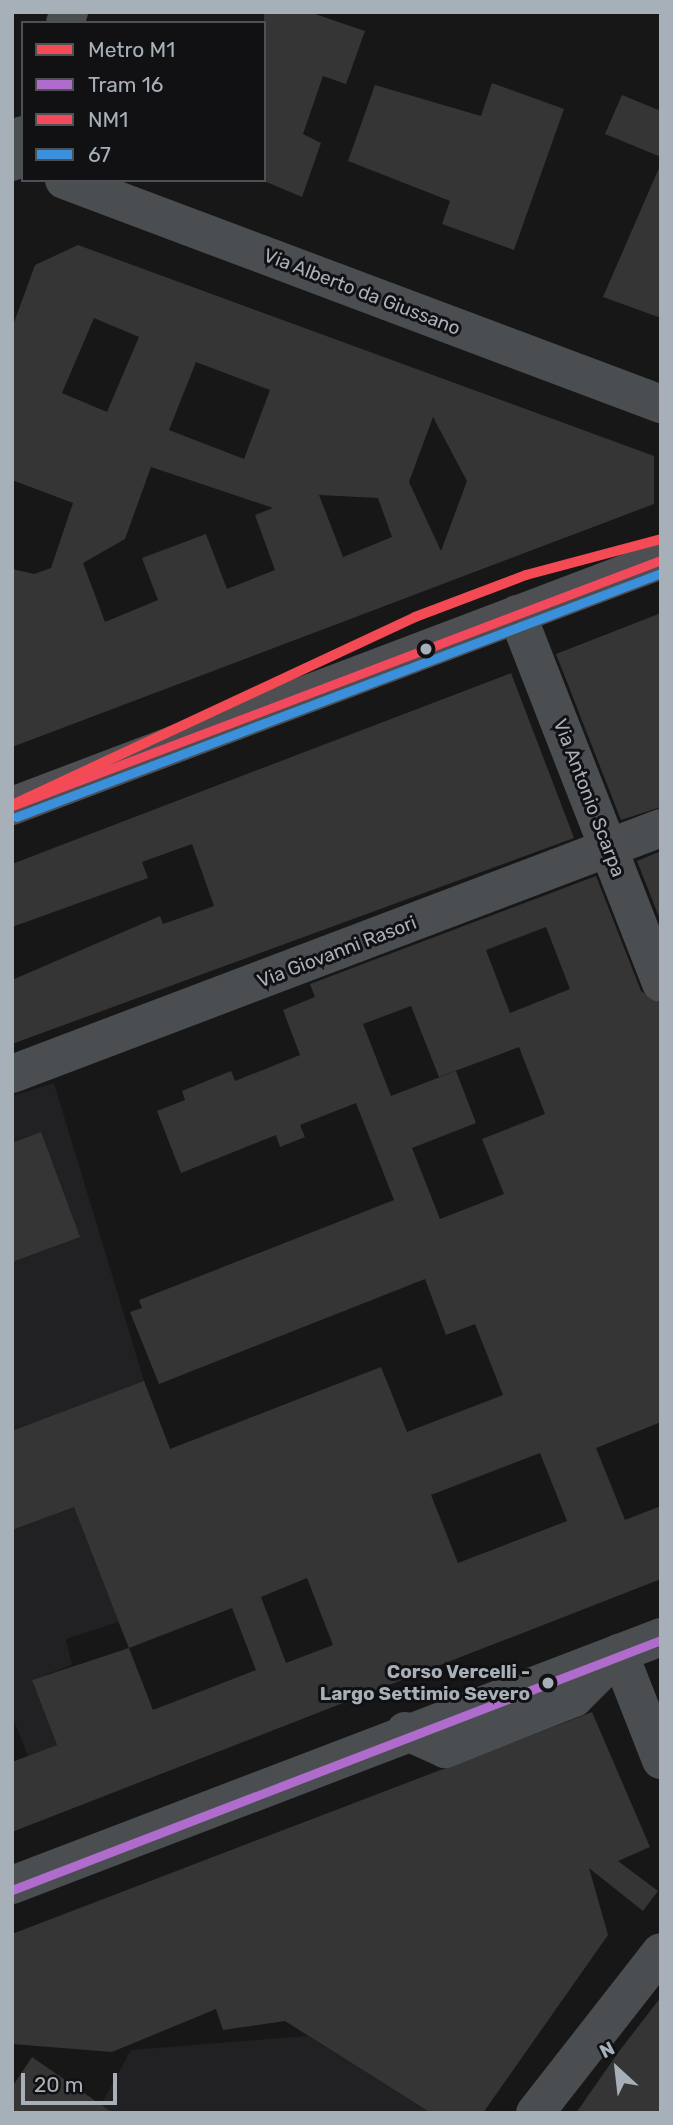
<!DOCTYPE html>
<html>
<head>
<meta charset="utf-8">
<style>
  body { margin:0 }
  #map { position:relative; width:673px; height:2125px; overflow:hidden; background:#171717; font-family:Rubik,sans-serif }
  div>[style] { position:absolute }
  [style*='--x'] { left:calc(var(--x)*1px); top:calc(var(--y)*1px); width:calc(var(--w)*1px); rotate:calc(var(--a)*1deg) }
  .built>* { inset:0; background:#212123 }
  .building>* { inset:0; background:#353536 }
  .minor>* { height:38px; margin:-19px; padding:0 19px; transform-origin:19px; border-radius:19px; background:#4b4e50 }
  .major>* { height:38px; margin:-19px; padding:0 19px; transform-origin:19px; border-radius:19px; background:#4d4f52 }
  .bus-1>* { height:9px; margin:-4.5px; padding:0 4.5px; transform-origin:4.5px; border-radius:4.5px; background:#f3495d }
  .bus-2>* { height:9px; margin:-4.5px; padding:0 4.5px; transform-origin:4.5px; border-radius:4.5px; background:#3a90db }
  .tram-1>* { height:9px; margin:-4.5px; padding:0 4.5px; transform-origin:4.5px; border-radius:4.5px; background:#b06ccc }
  .metro-1>* { height:10px; margin:-5px; padding:0 5px; transform-origin:5px; border-radius:5px; background:#f34a54 }
  .dots>* { width:19px; height:19px; translate:-50% -50%; box-sizing:border-box; border:4px solid #111113; border-radius:50% }
  span { translate:-50% -50%; white-space:nowrap; text-align:center; line-height:1.15; -webkit-text-stroke:6px #111113; paint-order:stroke }
  .street-label { font-size:19px; color:#a7b0b8 }
  .stop-label { font-size:19px; color:#a7b0b8; font-weight:700 }
  .right { translate:-100% -50%; text-align:right }
  .frame { position:absolute; inset:0; border:14px solid #a7b0b8; pointer-events:none }
  .legend { position:absolute; left:21px; top:21px; width:245px; height:161px; box-sizing:border-box; background:#111113; border:2px solid #4d5155; margin:0; padding:9px 12px; list-style:none; font-size:21px; color:#a7b0b8 }
  .legend li { display:flex; align-items:center; gap:14px; height:35px }
  .legend b { width:35px; border:2px solid #4d5155 }
  .north { position:absolute; left:582px; top:2034px; width:70px; height:70px; -webkit-text-stroke:5px #111113; paint-order:stroke; rotate:333deg; font-size:19px; font-weight:700; line-height:28px; text-align:center; color:#a7b0b8 }
  .north::after { content:''; display:block; margin:auto; width:24px; height:32px; background:#a7b0b8; clip-path:polygon(50% 0,100% 100%,50% 72%,0 100%) }
  .scale { position:absolute; left:21px; top:2073px; width:96px; height:32px; box-sizing:border-box; border:4px solid #a7b0b8; border-top:0; padding-left:9px; font-size:21px; line-height:24px; white-space:nowrap; color:#a7b0b8; -webkit-text-stroke:5px #111113; paint-order:stroke }
</style>
</head>
<body>
<div id="map">
  <div class="built">
    <i style="clip-path:polygon(54px 1083px,144px 1381px,232px 1608px,129px 1648px,118px 1622px,66px 1639px,72px 1665px,32px 1680px,57px 1745px,28px 1756px,12px 1716px,12px 1096px)"></i>
    <i style="clip-path:polygon(308px 2036px,431px 2113px,96px 2113px,131px 2050px)"></i>
  </div>
  <div class="building">
    <i style="clip-path:polygon(264px 12px,309px 12px,365px 31px,346px 84px,323px 76px,303px 134px,321px 143px,302px 197px,264px 181px)"></i>
    <i style="clip-path:polygon(492px 83px,564px 109px,514px 250px,442px 224px,450px 201px,348px 161px,375px 85px,481px 116px)"></i>
    <i style="clip-path:polygon(622px 95px,661px 111px,661px 157px,605px 134px)"></i>
    <i style="clip-path:polygon(659px 168px,661px 168px,661px 318px,603px 297px)"></i>
    <i style="clip-path:polygon(evenodd,78px 245px,654px 456px,654px 504px,12px 747px,12px 569px,34px 574px,51px 568px,73px 503px,12px 480px,12px 328px,35px 265px,78px 245px,94px 318px,139px 337px,107px 412px,62px 393px,94px 318px,78px 245px,196px 362px,270px 390px,244px 459px,169px 430px,196px 362px,78px 245px,433px 417px,467px 481px,441px 551px,409px 482px,433px 417px,78px 245px,151px 467px,273px 508px,255px 515px,275px 570px,227px 589px,206px 534px,142px 558px,158px 600px,105px 622px,83px 563px,125px 539px,151px 467px,78px 245px,319px 495px,378px 498px,392px 537px,343px 557px,319px 495px)"></i>
    <i style="clip-path:polygon(661px 613px,661px 807px,621px 820px,556px 654px)"></i>
    <i style="clip-path:polygon(511px 673px,574px 838px,12px 1044px,12px 980px,160px 916px,163px 924px,214px 906px,192px 844px,142px 862px,148px 878px,12px 927px,12px 864px)"></i>
    <i style="clip-path:polygon(661px 851px,661px 922px,637px 861px)"></i>
    <i style="clip-path:polygon(evenodd,596px 876px,641px 991px,661px 1004px,661px 1422px,596px 1448px,625px 1520px,661px 1506px,661px 1579px,12px 1832px,12px 1762px,57px 1745px,32px 1680px,129px 1648px,74px 1507px,12px 1530px,12px 1431px,144px 1381px,170px 1449px,381px 1367px,407px 1432px,503px 1395px,475px 1324px,446px 1335px,425px 1279px,159px 1384px,130px 1312px,142px 1308px,139px 1300px,394px 1200px,356px 1103px,300px 1125px,305px 1137px,280px 1147px,276px 1135px,181px 1173px,157px 1111px,185px 1100px,182px 1091px,231px 1071px,235px 1081px,300px 1055px,283px 1010px,315px 997px,310px 984px,596px 876px,546px 927px,570px 989px,510px 1013px,486px 950px,546px 927px,596px 876px,411px 1006px,439px 1077px,519px 1047px,545px 1114px,482px 1139px,504px 1194px,440px 1219px,412px 1148px,476px 1123px,456px 1071px,391px 1096px,363px 1024px,411px 1006px,596px 876px,540px 1453px,567px 1521px,458px 1563px,431px 1495px,540px 1453px,596px 876px,307px 1578px,333px 1645px,286px 1663px,261px 1597px,307px 1578px,596px 876px,232px 1608px,256px 1670px,153px 1710px,129px 1648px,232px 1608px)"></i>
    <i style="clip-path:polygon(41px 1132px,80px 1237px,12px 1262px,12px 1143px)"></i>
    <i style="clip-path:polygon(592px 1712px,650px 1847px,618px 1861px,658px 1891px,643px 1911px,589px 1868px,608px 1935px,483px 2113px,431px 2113px,285px 2021px,223px 2030px,216px 2009px,112px 2052px,12px 2044px,12px 1934px)"></i>
    <i style="clip-path:polygon(661px 1997px,661px 2113px,576px 2113px,620px 2050px)"></i>
    <i style="clip-path:polygon(32px 2057px,113px 2113px,12px 2113px,12px 2087px)"></i>
  </div>
  <div class="minor">
    <i style="--x:65;--y:23;--w:12;--a:-70"></i>
    <i style="--x:12;--y:162;--w:29;--a:-68"></i>
    <i style="--x:64;--y:180;--w:638;--a:20.57"></i>
    <i style="--x:517;--y:614;--w:396;--a:68.7"></i>
    <i style="--x:12;--y:1074;--w:694;--a:-20.76"></i>
    <i style="--x:619;--y:1653;--w:115;--a:68.6"></i>
    <i style="--x:405;--y:1731;--w:44;--a:24.2"></i>
    <i style="--x:445;--y:1749;--w:139;--a:-21.6"></i>
    <i style="--x:574;--y:1698;--w:64;--a:-45"></i>
    <i style="--x:12;--y:1885;--w:695;--a:-20.91"></i>
    <i style="--x:535;--y:2113;--w:204;--a:-52"></i>
  </div>
  <div class="major">
    <i style="--x:12;--y:806;--w:694;--a:-20.76"></i>
  </div>
  <div class="bus-1">
    <i style="--x:12;--y:806;--w:694;--a:-20.76"></i>
  </div>
  <div class="bus-2">
    <i style="--x:16;--y:817;--w:690;--a:-20.72"></i>
  </div>
  <div class="tram-1">
    <i style="--x:12;--y:1890;--w:695;--a:-21.07"></i>
  </div>
  <div class="metro-1">
    <i style="--x:12;--y:805;--w:445;--a:-25"></i>
    <i style="--x:415;--y:617;--w:119;--a:-20.7"></i>
    <i style="--x:526;--y:575;--w:140;--a:-14.9"></i>
  </div>
  <div class="dots">
    <i style="left:426px;top:649px;background:#a7b0b8"></i>
    <i style="left:548px;top:1683px;background:#a7b0b8"></i>
  </div>
  <div class="street-label">
    <span style="left:362px;top:292px;rotate:21deg">Via Alberto da Giussano</span>
    <span style="left:589px;top:798px;rotate:69deg">Via Antonio Scarpa</span>
    <span style="left:337px;top:952px;rotate:-21deg">Via Giovanni Rasori</span>
  </div>
  <div class="stop-label">
    <span class="right" style="left:530px;top:1683px">Corso Vercelli -<br>Largo Settimio Severo</span>
  </div>
  <div class="frame"></div>
  <ul class="legend">
  <li><b style="height:9px;background:#f34a54"></b>Metro M1</li>
  <li><b style="height:9px;background:#b06ccc"></b>Tram 16</li>
  <li><b style="height:9px;background:#f3495d"></b>NM1</li>
  <li><b style="height:9px;background:#3a90db"></b>67</li>
  </ul>
  <div class="north">N</div>
  <div class="scale">20 m</div>
</div>
</body>
</html>
